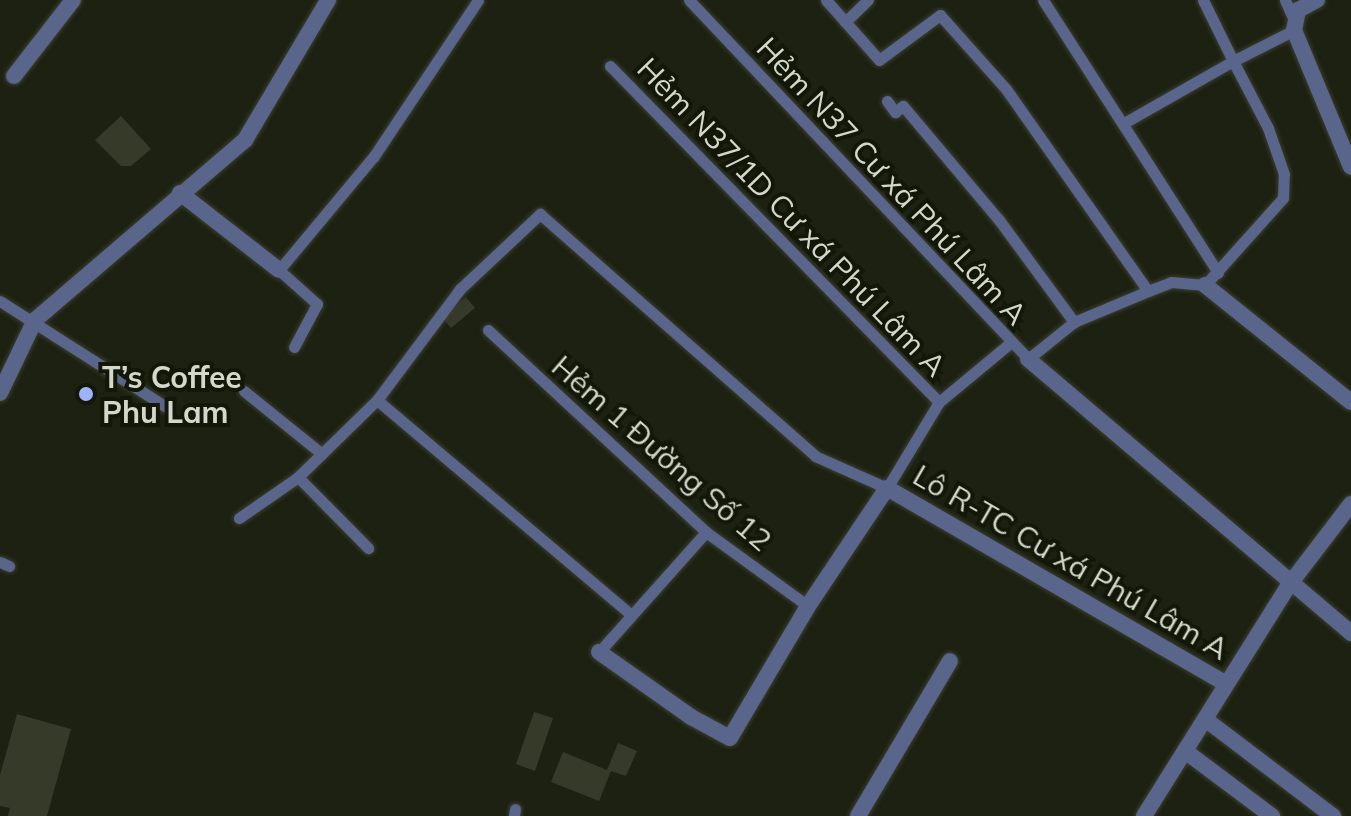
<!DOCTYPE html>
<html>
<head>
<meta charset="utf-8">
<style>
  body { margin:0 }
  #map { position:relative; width:1351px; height:816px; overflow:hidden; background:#1c2111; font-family:Mulish,sans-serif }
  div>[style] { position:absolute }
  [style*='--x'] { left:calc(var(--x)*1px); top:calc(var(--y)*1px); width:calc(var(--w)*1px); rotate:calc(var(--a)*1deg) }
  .building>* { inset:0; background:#353a29 }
  .roads { filter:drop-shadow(0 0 2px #393e2f) drop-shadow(0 0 2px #393e2f) }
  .lane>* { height:11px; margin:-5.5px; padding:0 5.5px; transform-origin:5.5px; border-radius:5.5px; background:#5a658c }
  .street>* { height:16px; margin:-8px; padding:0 8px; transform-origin:8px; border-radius:8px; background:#5a658c }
  .dots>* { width:22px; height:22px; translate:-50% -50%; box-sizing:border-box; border:4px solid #131708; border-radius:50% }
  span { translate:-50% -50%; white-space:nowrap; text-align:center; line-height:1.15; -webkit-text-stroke:8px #131708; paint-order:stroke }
  .street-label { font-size:30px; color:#d3d7cc }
  .poi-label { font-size:30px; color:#d3d7cc; font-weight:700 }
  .left { translate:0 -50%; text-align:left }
</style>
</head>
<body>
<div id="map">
  <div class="building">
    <i style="clip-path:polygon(121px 116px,151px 149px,131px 166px,121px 166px,95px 140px)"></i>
    <i style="clip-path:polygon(466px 297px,475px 308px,451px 328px,442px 317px)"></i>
    <i style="clip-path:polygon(534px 712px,553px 718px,535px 771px,516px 764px)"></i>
    <i style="clip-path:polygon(17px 714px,71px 729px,47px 816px,8px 816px,10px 808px,0 806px,0 775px)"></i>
    <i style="clip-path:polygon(618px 743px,637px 751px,626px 776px,611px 771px,599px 801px,551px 782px,563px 752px,607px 770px)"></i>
  </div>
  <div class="roads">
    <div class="lane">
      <i style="--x:689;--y:0;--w:494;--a:46.6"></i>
      <i style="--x:1028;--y:359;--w:59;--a:-38.8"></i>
      <i style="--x:1074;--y:322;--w:80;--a:-22.7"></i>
      <i style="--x:1148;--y:291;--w:25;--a:-21"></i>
      <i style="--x:1171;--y:282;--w:34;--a:5"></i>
      <i style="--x:1205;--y:285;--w:117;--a:-48.1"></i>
      <i style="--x:1283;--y:198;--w:24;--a:-88"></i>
      <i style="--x:1284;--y:174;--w:49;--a:-109.2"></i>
      <i style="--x:1268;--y:128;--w:76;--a:-117.6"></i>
      <i style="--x:1233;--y:61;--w:125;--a:150.4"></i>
      <i style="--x:826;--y:0;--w:80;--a:48.5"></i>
      <i style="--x:879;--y:60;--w:76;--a:-36.4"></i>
      <i style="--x:940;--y:15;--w:99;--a:48.3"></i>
      <i style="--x:1006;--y:89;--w:247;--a:54.9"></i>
      <i style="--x:1043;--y:0;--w:324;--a:57.3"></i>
      <i style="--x:1203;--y:0;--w:68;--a:63.8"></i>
      <i style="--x:1233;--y:61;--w:68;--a:-26.9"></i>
      <i style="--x:1285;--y:0;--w:22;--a:66"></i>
      <i style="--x:845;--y:22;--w:32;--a:-44"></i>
      <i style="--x:610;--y:66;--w:470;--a:45.6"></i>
      <i style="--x:887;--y:101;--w:14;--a:54"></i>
      <i style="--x:895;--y:112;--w:10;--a:-37"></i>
      <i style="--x:903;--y:106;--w:149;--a:49.9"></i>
      <i style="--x:999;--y:220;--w:127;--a:53.7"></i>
      <i style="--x:0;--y:301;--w:196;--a:32.5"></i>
      <i style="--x:488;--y:330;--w:297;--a:42.8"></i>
      <i style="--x:706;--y:532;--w:126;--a:36"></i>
      <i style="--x:294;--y:347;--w:49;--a:-61.9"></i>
      <i style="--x:317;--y:304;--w:51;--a:-138.2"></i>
      <i style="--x:279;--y:270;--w:148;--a:-50.2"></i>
      <i style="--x:374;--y:156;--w:187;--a:-56.3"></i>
      <i style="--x:244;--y:391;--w:100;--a:38.9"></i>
      <i style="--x:377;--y:400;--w:331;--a:40.2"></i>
      <i style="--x:298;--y:477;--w:100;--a:45.4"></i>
      <i style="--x:239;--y:518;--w:72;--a:-34.8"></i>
      <i style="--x:298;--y:477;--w:110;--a:-44.3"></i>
      <i style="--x:377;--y:400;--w:139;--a:-53.2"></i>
      <i style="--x:460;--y:289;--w:110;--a:-43.2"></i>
      <i style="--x:540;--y:214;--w:366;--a:41.3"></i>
      <i style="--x:815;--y:456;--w:79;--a:24"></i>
      <i style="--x:887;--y:488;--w:100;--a:-58.8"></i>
      <i style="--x:939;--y:402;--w:92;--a:-39.7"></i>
      <i style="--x:0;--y:562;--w:10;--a:24"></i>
      <i style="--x:599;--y:652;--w:161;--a:-48.3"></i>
      <i style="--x:514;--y:816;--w:7;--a:-82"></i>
    </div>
    <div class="street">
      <i style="--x:1317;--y:0;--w:21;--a:152"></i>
      <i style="--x:1298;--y:10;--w:20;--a:101"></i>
      <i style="--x:1294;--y:30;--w:148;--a:67.4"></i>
      <i style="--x:14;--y:76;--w:96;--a:-52.2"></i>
      <i style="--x:180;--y:193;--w:125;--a:37.9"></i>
      <i style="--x:1205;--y:285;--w:187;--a:38.7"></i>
      <i style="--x:1028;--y:359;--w:424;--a:40.3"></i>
      <i style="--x:0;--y:393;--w:81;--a:-64.4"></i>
      <i style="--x:35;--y:320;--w:277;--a:-40.6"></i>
      <i style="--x:245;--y:140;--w:163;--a:-59.3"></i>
      <i style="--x:599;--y:652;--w:113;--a:35.2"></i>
      <i style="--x:691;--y:717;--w:44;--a:28.3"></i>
      <i style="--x:730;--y:738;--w:153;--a:-59.4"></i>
      <i style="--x:808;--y:606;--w:142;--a:-56.2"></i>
      <i style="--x:887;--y:488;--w:392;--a:30"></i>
      <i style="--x:1205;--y:719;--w:161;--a:37.2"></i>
      <i style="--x:1185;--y:751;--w:109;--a:36.8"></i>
      <i style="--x:858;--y:816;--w:180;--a:-59.3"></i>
      <i style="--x:1144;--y:816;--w:273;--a:-57.9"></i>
      <i style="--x:1289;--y:585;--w:102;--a:-52.6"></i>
    </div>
  </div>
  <div class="dots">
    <i style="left:86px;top:394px;background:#9eb3fd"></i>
  </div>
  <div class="street-label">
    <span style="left:892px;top:181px;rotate:47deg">Hẻm N37 Cư xá Phú Lâm A</span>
    <span style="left:792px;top:217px;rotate:46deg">Hẻm N37/1D Cư xá Phú Lâm A</span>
    <span style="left:662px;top:453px;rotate:41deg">Hẻm 1 Đường Số 12</span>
    <span style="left:1071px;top:562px;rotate:30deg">Lô R-TC Cư xá Phú Lâm A</span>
  </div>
  <div class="poi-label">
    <span class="left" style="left:102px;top:394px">T’s Coffee<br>Phu Lam</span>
  </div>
</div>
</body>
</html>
